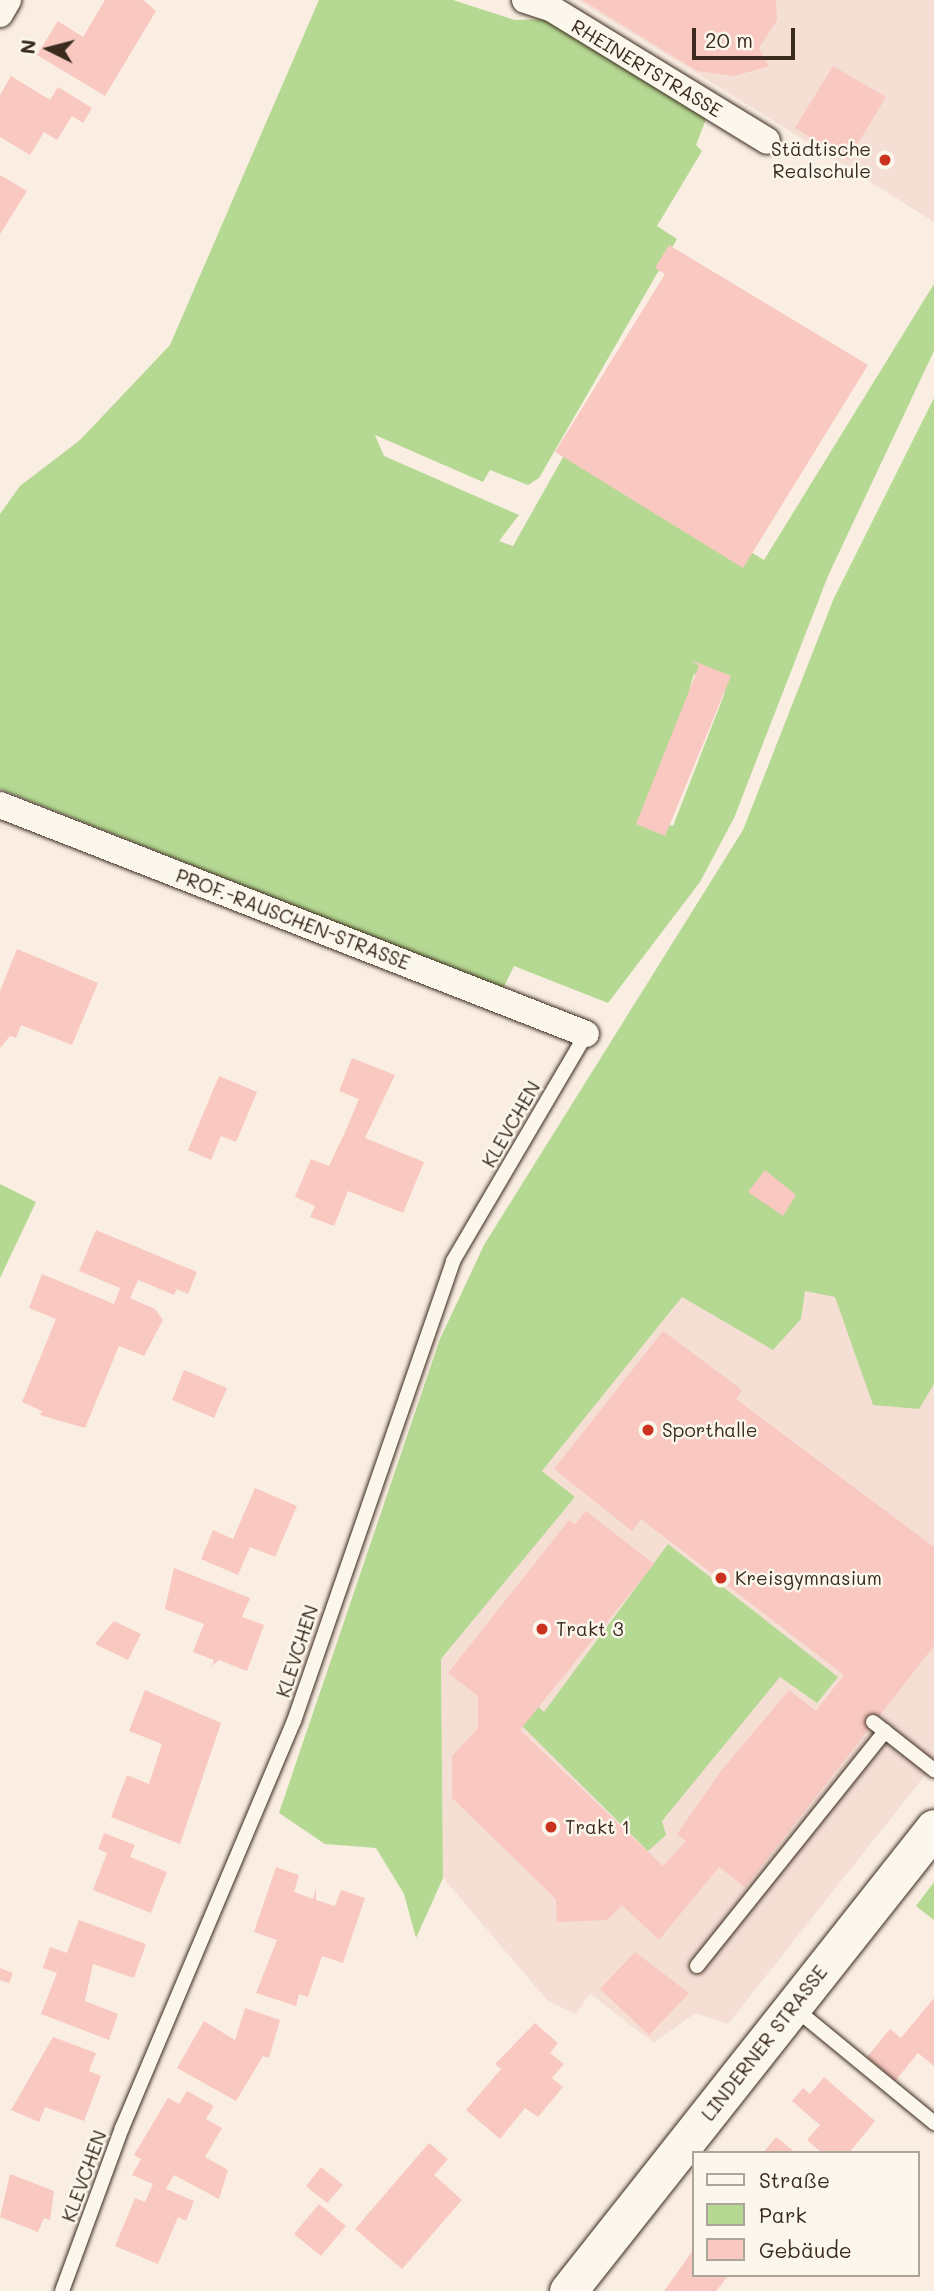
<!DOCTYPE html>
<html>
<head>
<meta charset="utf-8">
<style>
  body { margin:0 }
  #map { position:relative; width:934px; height:2291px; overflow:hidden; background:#faeee3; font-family:Mali,sans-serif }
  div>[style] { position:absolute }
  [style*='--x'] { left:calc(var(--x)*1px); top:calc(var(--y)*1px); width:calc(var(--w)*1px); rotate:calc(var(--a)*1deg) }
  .built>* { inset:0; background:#f5dfd5 }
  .green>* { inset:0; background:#b5d993 }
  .building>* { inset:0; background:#f8c8c1 }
  .roads { filter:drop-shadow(0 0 2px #3b2a1e) drop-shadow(0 0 2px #3b2a1e) }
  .lane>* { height:14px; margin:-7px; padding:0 7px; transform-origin:7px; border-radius:7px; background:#fbf7ec }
  .street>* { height:26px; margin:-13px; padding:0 13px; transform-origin:13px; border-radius:13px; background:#fbf7ec }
  .secondary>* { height:37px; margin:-18.5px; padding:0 18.5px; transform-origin:18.5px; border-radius:18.5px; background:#fbf7ec }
  .dots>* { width:19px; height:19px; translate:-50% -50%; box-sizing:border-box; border:4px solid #fbf7ec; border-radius:50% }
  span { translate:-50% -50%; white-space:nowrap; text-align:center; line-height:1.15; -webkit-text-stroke:5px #fbf7ec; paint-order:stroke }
  .street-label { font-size:19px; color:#3b2a1e }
  .poi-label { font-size:19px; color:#3b2a1e }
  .right { translate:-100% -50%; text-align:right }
  .left { translate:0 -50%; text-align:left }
  .legend { position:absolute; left:692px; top:2151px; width:228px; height:126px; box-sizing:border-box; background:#fbf7ec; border:2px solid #aea59a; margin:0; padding:9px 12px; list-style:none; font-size:21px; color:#3b2a1e }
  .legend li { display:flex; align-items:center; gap:14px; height:35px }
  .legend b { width:35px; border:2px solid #aea59a }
  .north { position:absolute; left:14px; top:14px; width:70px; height:70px; -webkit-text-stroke:5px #fbf7ec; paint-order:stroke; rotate:276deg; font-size:19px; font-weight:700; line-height:28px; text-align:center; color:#3b2a1e }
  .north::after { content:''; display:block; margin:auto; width:24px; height:32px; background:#3b2a1e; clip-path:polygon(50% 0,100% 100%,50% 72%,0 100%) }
  .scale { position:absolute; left:692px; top:28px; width:103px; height:32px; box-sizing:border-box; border:4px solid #3b2a1e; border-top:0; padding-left:9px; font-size:21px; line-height:24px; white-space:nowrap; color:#3b2a1e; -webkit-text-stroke:5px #fbf7ec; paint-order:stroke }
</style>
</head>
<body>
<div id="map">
  <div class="built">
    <i style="clip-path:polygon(577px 0,934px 0,934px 222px,737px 98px)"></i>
    <i style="clip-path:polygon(731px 1220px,934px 1345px,934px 1764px,728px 2024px,695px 2013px,654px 2043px,590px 1994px,576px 2014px,548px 2001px,443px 1878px,441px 1659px,575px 1497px,542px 1471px,682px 1297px)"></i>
  </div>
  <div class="green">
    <i style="clip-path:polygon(evenodd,319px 0,453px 0,515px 20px,545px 19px,706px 119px,696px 145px,702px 151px,657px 226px,677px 239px,539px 478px,528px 485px,490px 470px,483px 482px,375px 435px,384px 456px,519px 515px,499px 541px,513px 546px,571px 443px,764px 560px,934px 284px,934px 351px,828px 576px,734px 818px,700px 882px,608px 1003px,514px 966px,503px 989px,0 789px,0 514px,20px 486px,80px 440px,170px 345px,319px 0,694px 674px,725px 683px,724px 695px,673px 826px,651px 819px,694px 674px)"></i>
    <i style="clip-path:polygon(934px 398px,934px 1384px,919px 1409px,873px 1405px,835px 1297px,805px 1291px,801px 1319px,773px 1350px,682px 1297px,542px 1471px,575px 1497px,441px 1659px,443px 1878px,416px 1938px,404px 1894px,376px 1848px,325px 1844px,279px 1813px,440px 1339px,484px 1245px,743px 830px,834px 598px)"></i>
    <i style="clip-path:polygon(0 1184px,36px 1202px,0 1278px)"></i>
    <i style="clip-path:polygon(668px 1544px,838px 1677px,817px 1703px,780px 1677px,662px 1821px,666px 1835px,648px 1851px,511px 1715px,528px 1698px,544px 1712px)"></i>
    <i style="clip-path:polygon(934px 1882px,934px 1920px,916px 1906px)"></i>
  </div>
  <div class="building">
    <i style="clip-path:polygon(105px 0,143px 0,156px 11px,105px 96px,37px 55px,58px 21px,83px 37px)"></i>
    <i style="clip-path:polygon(582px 0,776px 0,777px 20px,759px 48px,769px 66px,734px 76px,697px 71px)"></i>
    <i style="clip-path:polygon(833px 66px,886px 97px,848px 160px,795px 128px)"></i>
    <i style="clip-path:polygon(11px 76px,50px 100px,58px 87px,92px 108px,83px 123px,72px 116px,57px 140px,44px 132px,30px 155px,0 137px,0 95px)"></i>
    <i style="clip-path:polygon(0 175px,27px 191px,0 234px)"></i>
    <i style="clip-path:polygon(669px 245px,868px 365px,743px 568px,555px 452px,665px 274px,655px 268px)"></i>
    <i style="clip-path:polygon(691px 660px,731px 676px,665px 836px,636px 824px,699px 666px)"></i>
    <i style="clip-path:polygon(17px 949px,98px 983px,72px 1045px,21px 1025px,16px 1038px,10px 1036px,0 1048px,0 991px)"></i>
    <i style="clip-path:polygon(352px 1058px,395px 1075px,365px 1138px,424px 1162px,403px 1213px,348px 1191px,334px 1226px,310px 1217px,315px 1206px,295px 1197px,311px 1159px,329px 1166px,346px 1130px,359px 1099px,339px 1091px)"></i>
    <i style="clip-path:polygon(219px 1076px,257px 1092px,236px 1142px,221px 1136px,211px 1160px,188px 1150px)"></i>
    <i style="clip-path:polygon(765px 1170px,796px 1195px,783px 1216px,748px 1192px)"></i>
    <i style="clip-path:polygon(96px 1230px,197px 1272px,188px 1294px,177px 1289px,174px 1295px,138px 1280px,130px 1298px,155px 1309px,163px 1320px,144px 1356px,119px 1346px,85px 1428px,40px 1415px,42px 1411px,22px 1402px,56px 1319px,29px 1308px,42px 1274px,114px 1304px,120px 1288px,79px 1271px)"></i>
    <i style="clip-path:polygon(663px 1331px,742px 1390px,736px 1399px,934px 1547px,934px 1646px,745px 1887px,719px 1867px,659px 1940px,622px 1905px,607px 1920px,557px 1922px,556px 1899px,452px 1798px,452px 1756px,478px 1728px,478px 1696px,448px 1673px,569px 1520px,575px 1524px,586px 1511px,654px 1564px,520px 1730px,663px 1866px,686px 1841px,677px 1834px,721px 1771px,789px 1690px,816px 1711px,844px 1675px,641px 1519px,632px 1531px,554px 1469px)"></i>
    <i style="clip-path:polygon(184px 1370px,227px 1388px,214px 1418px,172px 1400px)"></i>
    <i style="clip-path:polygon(255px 1488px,297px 1506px,275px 1557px,250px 1547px,238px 1575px,201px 1559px,213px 1530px,233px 1539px)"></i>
    <i style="clip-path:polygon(174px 1568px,250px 1598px,242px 1617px,264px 1625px,247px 1671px,219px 1660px,212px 1666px,214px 1660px,193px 1652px,204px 1624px,165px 1609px)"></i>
    <i style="clip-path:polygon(114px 1621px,141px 1634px,128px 1660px,95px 1644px)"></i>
    <i style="clip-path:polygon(145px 1690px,221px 1723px,180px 1844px,111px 1817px,127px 1775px,149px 1784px,162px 1744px,129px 1731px)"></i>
    <i style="clip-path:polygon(104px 1833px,135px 1845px,130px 1857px,167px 1872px,151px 1913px,93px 1890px,107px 1853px,98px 1849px)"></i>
    <i style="clip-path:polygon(276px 1867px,299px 1875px,294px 1892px,313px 1899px,316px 1888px,316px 1900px,335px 1906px,341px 1890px,365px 1898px,343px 1963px,322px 1956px,308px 1997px,299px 1994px,296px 2006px,256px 1993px,277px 1940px,254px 1932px)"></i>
    <i style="clip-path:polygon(79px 1920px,146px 1944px,134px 1978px,93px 1964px,85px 2001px,118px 2014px,109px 2040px,41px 2014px,57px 1973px,43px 1968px,50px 1947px,67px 1953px)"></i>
    <i style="clip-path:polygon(635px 1952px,689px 1993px,649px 2035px,600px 1989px)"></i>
    <i style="clip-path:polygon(0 1968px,13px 1973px,9px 1983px,0 1980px)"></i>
    <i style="clip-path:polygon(934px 1998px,934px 2066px,918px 2053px,895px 2081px,867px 2057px,890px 2029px,901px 2038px)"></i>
    <i style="clip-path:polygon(245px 2008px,280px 2020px,269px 2058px,263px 2056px,236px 2101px,177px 2068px,204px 2021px,235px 2040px)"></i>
    <i style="clip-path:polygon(535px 2023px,558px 2043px,550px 2053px,564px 2064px,552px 2078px,563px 2087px,538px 2117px,525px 2108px,500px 2139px,466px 2110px,501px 2069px,495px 2064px)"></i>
    <i style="clip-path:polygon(53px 2037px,96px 2053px,89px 2071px,101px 2076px,84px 2121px,45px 2107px,39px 2122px,11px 2110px)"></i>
    <i style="clip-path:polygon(824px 2077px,875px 2121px,849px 2153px,822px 2153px,807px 2140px,820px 2125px,792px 2101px,803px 2088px,810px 2094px)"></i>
    <i style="clip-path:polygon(187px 2091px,214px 2106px,206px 2119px,222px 2128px,205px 2157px,228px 2170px,219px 2199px,174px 2175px,166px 2189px,194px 2201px,186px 2221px,178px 2217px,158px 2264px,115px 2246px,135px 2198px,145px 2202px,153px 2184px,132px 2175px,141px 2159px,134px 2155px,168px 2098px,179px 2104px)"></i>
    <i style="clip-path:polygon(776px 2137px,796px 2153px,763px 2153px)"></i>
    <i style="clip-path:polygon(429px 2143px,448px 2159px,434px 2175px,462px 2200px,402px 2269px,355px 2229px)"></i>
    <i style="clip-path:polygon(321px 2167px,343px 2185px,327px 2203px,306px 2186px)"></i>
    <i style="clip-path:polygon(10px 2174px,54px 2191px,50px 2220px,44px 2218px,38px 2232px,0 2217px)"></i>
    <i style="clip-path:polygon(319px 2204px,346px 2226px,321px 2256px,294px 2234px)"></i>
    <i style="clip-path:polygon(694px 2249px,694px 2275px,729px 2275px,716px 2291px,664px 2291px)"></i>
  </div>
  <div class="roads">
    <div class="lane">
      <i style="--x:873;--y:1722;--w:78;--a:38.2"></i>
      <i style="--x:697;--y:1966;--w:301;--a:-51.3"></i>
      <i style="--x:793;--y:2007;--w:183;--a:39.4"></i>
      <i style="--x:62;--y:2291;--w:174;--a:-69.8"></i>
      <i style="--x:122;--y:2128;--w:442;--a:-67.1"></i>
      <i style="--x:294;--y:1721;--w:487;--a:-70.9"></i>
      <i style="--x:453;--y:1261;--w:263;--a:-59.6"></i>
    </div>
    <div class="street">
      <i style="--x:525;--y:0;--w:28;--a:18"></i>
      <i style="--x:552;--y:9;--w:252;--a:31.5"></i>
      <i style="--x:0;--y:14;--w:16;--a:-60"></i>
      <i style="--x:0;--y:805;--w:629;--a:21.34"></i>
    </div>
    <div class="secondary">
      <i style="--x:568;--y:2291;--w:590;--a:-51.67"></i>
    </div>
  </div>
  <div class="dots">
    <i style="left:885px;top:160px;background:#c8321e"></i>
    <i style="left:648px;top:1430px;background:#c8321e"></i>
    <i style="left:721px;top:1578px;background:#c8321e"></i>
    <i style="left:542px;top:1629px;background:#c8321e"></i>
    <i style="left:551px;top:1827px;background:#c8321e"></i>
  </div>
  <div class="street-label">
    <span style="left:647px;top:68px;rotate:31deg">RHEINERTSTRASSE</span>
    <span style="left:293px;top:919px;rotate:21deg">PROF.-RAUSCHEN-STRASSE</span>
    <span style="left:511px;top:1124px;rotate:-60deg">KLEVCHEN</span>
    <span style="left:297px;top:1651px;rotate:-72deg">KLEVCHEN</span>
    <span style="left:764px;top:2043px;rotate:-52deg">LINDERNER STRASSE</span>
    <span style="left:84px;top:2176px;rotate:-70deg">KLEVCHEN</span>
  </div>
  <div class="poi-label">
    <span class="right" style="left:871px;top:160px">Städtische<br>Realschule</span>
    <span class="left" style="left:662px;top:1430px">Sporthalle</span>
    <span class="left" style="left:735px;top:1578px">Kreisgymnasium</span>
    <span class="left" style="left:556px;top:1629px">Trakt 3</span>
    <span class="left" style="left:565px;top:1827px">Trakt 1</span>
  </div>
  <ul class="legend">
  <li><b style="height:9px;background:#fbf7ec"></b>Straße</li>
  <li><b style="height:19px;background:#b5d993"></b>Park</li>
  <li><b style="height:19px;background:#f8c8c1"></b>Gebäude</li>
  </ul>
  <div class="north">N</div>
  <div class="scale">20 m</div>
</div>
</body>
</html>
